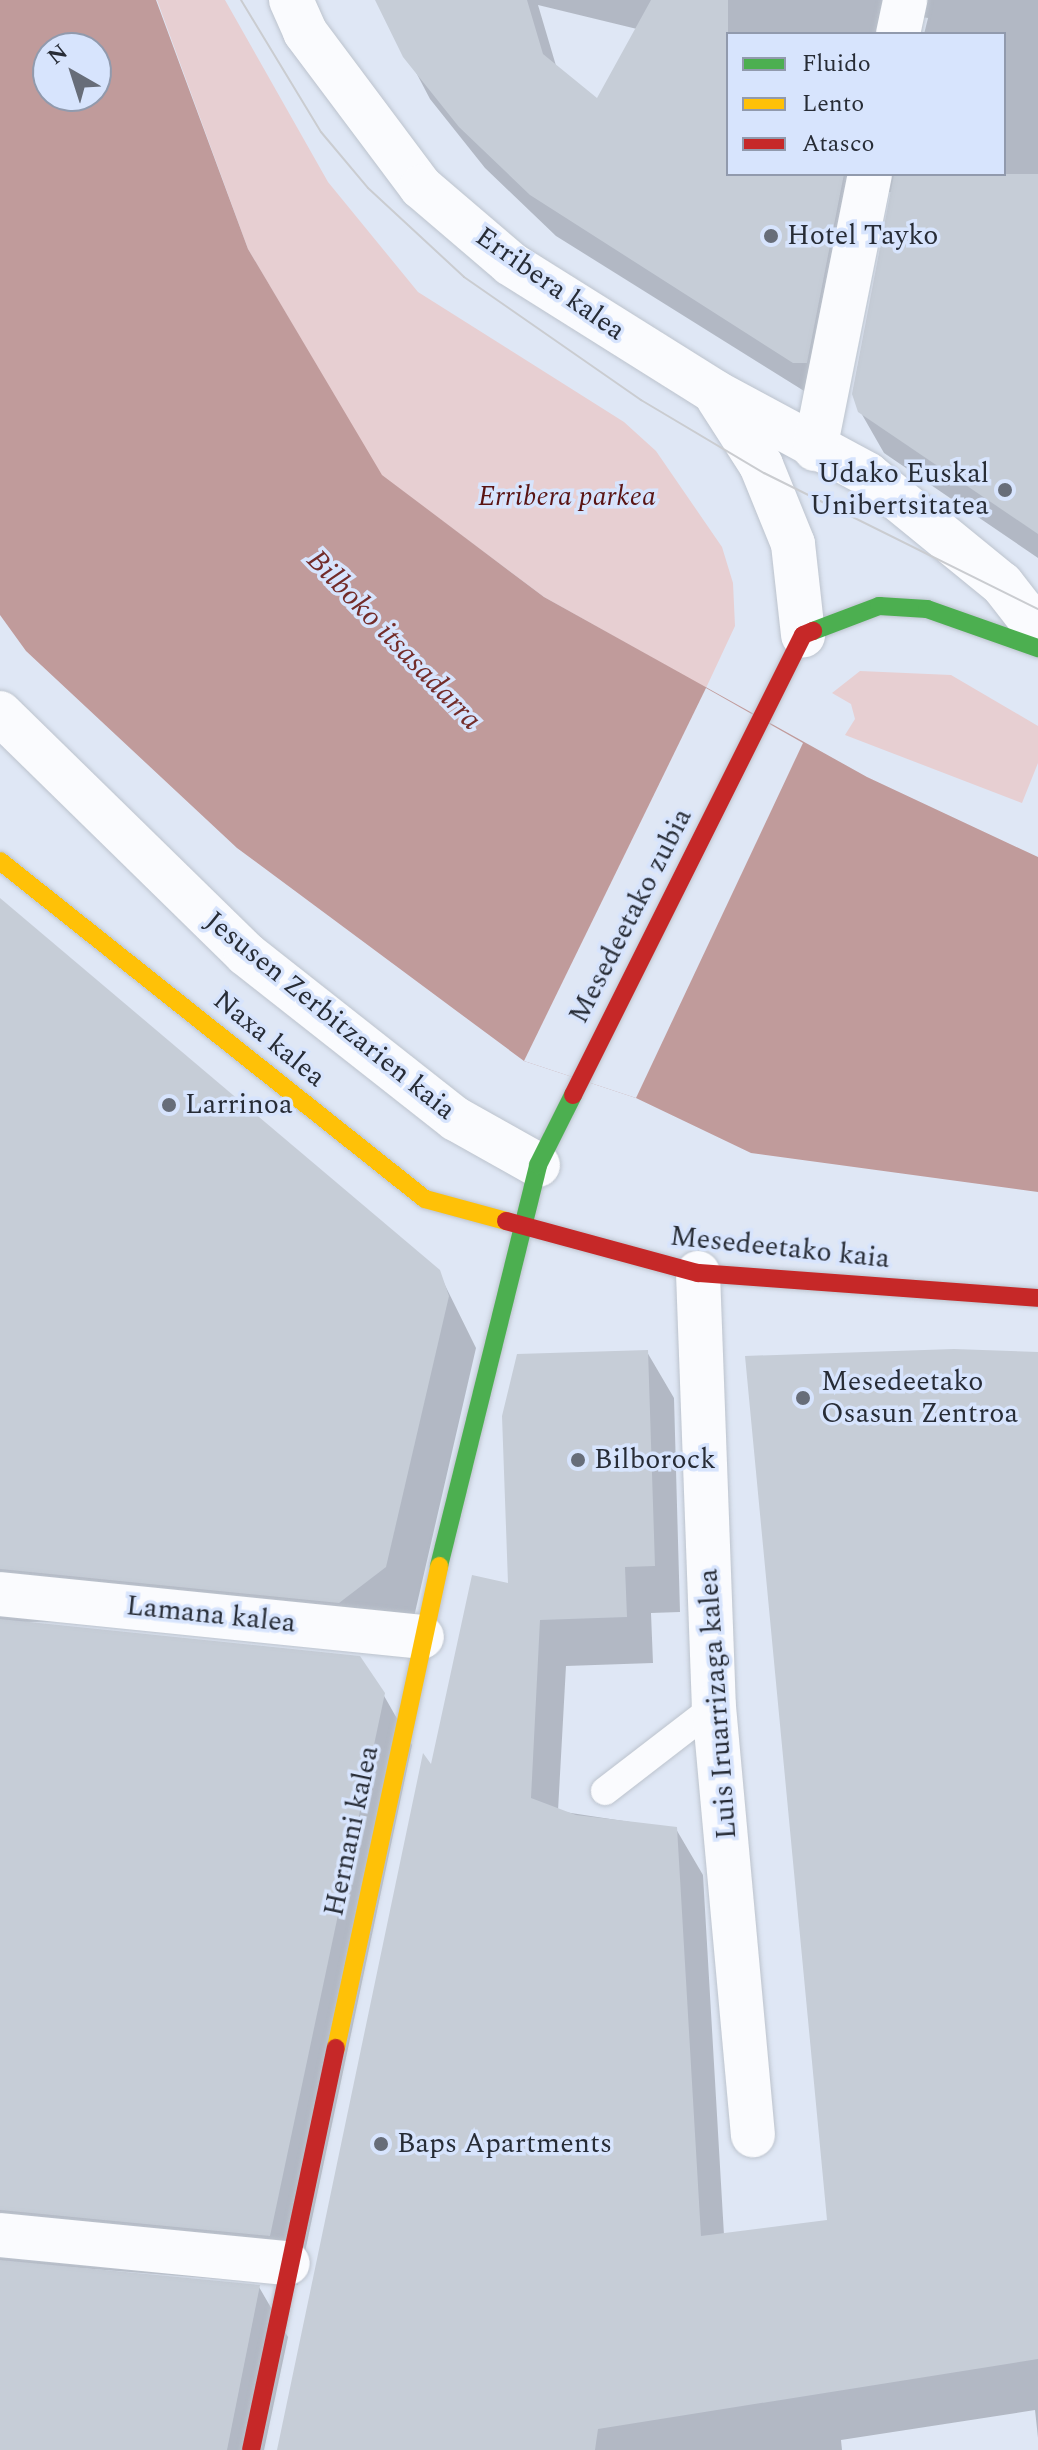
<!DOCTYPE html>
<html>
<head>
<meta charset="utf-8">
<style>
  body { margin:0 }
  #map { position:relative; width:1038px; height:2450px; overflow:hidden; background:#dfe7f5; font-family:Spectral,serif }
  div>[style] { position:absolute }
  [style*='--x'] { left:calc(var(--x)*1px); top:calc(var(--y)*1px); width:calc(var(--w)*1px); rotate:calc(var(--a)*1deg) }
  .green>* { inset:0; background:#e7cfd2 }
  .water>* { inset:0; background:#c09b9b }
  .pier>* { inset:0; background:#dfe7f5 }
  .shadow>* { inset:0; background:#0003 }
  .building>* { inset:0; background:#c6cdd7 }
  .roads { filter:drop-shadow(0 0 2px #bcc3cd) drop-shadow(0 0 2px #bcc3cd) }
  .lane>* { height:28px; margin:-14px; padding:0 14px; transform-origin:14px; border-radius:14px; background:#fafbfe }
  .street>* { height:44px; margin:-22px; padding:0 22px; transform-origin:22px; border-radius:22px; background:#fafbfe }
  .fast>* { height:18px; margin:-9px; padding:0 9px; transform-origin:9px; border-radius:9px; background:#4caf50 }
  .slow>* { height:18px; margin:-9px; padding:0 9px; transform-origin:9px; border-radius:9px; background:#ffc107 }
  .jam>* { height:18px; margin:-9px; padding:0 9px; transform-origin:9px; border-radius:9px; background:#c62828 }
  .tram>* { height:2px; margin:-1px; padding:0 1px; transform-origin:1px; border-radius:1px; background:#caccd0 }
  .dots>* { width:22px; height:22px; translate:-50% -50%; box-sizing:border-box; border:4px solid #d7e4fd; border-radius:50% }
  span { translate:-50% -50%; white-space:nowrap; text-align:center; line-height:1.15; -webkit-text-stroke:7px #d7e4fd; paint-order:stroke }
  .poi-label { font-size:28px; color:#272c36 }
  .left { translate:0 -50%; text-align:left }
  .right { translate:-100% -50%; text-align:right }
  .street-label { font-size:28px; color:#272c36 }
  .park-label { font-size:28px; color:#591413; font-style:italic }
  .water-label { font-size:30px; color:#732c29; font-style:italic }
  .legend { position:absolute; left:726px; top:32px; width:280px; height:144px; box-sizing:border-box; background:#d7e4fd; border:2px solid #919aad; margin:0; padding:10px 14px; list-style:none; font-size:24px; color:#272c36 }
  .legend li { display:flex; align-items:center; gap:16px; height:40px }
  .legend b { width:40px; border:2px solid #919aad }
  .north { position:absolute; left:32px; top:32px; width:80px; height:80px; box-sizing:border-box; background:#d7e4fd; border:2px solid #919aad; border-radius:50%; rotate:321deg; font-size:22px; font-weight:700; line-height:32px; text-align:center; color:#272c36 }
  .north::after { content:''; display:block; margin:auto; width:28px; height:36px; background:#676d79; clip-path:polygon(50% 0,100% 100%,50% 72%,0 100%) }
</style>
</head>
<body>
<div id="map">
  <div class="green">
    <i style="clip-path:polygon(157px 0,225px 0,328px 182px,418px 292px,624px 422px,656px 451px,722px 547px,733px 583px,735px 626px,706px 688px,544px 597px,381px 475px,248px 249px)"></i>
    <i style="clip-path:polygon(860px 671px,951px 675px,1038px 726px,1038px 763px,1022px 803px,845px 735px,855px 719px,851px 704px,832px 693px)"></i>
  </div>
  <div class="water">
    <i style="clip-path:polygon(evenodd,0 0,156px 0,248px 249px,382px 475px,544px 597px,867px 777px,1038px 857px,1038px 1192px,751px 1153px,636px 1098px,524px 1061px,237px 848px,26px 651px,0 615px,0 0,48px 48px,96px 48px,96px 96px,48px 96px,48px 48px)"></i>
  </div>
  <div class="pier">
    <i style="clip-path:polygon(706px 688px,803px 743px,636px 1098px,524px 1061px)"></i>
  </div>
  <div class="shadow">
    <i style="clip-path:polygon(evenodd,378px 0,1038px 0,1038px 558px,884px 453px,860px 411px,894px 193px,885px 191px,825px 404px,556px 236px,485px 168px,430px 99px,378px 0,538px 5px,637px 29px,597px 102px,557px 69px,538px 5px,378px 0,922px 17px,928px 18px,924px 34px,1004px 34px,1004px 174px,728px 174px,728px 34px,906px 34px,922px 17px)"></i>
    <i style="clip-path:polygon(0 907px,438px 1271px,476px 1348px,414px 1617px,15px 1622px,383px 1694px,412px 1745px,298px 2285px,16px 2263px,259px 2287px,288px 2337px,264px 2450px,0 2450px)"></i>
    <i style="clip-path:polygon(647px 1352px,674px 1398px,680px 1612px,651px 1613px,653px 1663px,566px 1666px,558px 1811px,676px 1829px,703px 1875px,724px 2235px,829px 2222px,1038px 1354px,1038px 2438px,1035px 2410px,841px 2440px,842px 2450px,279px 2450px,432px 1769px,510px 1585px)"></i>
  </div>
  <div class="building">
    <i style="clip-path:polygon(375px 0,527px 0,543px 54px,597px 98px,651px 0,728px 0,728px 174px,844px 174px,807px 363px,793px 363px,530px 195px,459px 127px,403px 57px)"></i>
    <i style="clip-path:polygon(894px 174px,1038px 174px,1038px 534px,858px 412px,852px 394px)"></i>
    <i style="clip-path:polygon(0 898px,440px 1270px,449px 1296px,386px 1567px,339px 1603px,0 1569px)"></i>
    <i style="clip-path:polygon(954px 1349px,1038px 1352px,1038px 2359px,598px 2429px,595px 2450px,277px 2450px,423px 1753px,431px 1764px,472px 1575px,508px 1583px,502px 1416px,517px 1354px,648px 1350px,655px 1566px,625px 1567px,627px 1617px,540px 1620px,531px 1798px,576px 1815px,677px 1827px,701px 2236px,827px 2220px,745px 1356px)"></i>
    <i style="clip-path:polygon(0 1619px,360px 1656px,385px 1693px,270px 2236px,0 2210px)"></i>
    <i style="clip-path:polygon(0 2260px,260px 2285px,227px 2450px,0 2450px)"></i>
  </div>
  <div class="roads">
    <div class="lane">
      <i style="--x:605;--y:1791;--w:138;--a:-37.6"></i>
    </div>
    <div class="street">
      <i style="--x:291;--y:0;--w:35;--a:66"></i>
      <i style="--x:305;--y:32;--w:194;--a:53.2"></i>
      <i style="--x:421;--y:187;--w:118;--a:40.5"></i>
      <i style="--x:511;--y:264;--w:241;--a:32.1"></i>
      <i style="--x:715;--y:392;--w:173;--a:28.3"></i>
      <i style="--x:867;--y:474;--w:174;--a:39.2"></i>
      <i style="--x:1002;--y:584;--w:58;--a:52"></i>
      <i style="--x:898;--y:34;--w:35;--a:-78"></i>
      <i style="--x:718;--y:398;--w:80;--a:57.3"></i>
      <i style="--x:761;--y:465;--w:85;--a:67.9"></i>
      <i style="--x:793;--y:544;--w:92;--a:83.7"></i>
      <i style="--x:815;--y:449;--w:280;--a:-78.7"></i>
      <i style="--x:0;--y:713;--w:344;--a:44.4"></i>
      <i style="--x:246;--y:954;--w:267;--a:38.2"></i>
      <i style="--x:456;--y:1119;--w:94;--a:29.3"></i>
      <i style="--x:698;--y:1273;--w:434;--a:87.9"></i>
      <i style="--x:714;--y:1707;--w:430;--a:84.8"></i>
      <i style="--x:0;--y:1594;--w:424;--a:5.8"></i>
      <i style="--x:0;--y:2235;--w:289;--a:5.6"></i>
    </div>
    <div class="fast">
      <i style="--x:813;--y:631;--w:71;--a:-20.7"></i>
      <i style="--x:879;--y:606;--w:48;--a:3.6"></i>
      <i style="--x:927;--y:609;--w:118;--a:19.4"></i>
      <i style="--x:439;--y:1566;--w:413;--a:-76.1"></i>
      <i style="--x:538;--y:1165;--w:78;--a:-63.4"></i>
    </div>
    <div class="slow">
      <i style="--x:0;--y:861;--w:543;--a:38.5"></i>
      <i style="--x:425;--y:1199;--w:84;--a:15.2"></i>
      <i style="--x:336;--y:2048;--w:493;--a:-77.9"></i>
    </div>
    <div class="jam">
      <i style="--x:573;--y:1095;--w:514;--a:-63.43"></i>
      <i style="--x:803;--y:635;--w:11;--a:-22"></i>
      <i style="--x:506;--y:1221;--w:199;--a:15.2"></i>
      <i style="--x:698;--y:1273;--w:341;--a:4.2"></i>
      <i style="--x:251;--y:2450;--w:411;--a:-78.1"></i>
    </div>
  </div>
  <div class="tram">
    <i style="--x:241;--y:0;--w:154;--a:58.8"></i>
    <i style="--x:321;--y:132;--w:73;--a:50"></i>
    <i style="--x:368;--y:188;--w:131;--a:42.8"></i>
    <i style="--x:464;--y:277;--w:216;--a:34.8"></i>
    <i style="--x:641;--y:400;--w:143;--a:30.7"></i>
    <i style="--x:764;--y:473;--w:306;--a:26.4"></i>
  </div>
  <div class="dots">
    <i style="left:771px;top:236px;background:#676d79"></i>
    <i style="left:1005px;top:490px;background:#676d79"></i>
    <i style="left:169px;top:1105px;background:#676d79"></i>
    <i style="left:803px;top:1398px;background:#676d79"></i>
    <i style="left:578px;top:1460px;background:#676d79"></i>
    <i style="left:381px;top:2144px;background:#676d79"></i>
  </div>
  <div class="poi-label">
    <span class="left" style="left:787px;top:236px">Hotel Tayko</span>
    <span class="right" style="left:989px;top:490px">Udako Euskal<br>Unibertsitatea</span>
    <span class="left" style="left:185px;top:1105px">Larrinoa</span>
    <span class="left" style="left:821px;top:1398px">Mesedeetako<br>Osasun Zentroa</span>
    <span class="left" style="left:594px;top:1460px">Bilborock</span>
    <span class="left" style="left:397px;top:2144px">Baps Apartments</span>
  </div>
  <div class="street-label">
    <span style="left:550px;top:284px;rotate:35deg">Erribera kalea</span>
    <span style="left:631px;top:916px;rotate:-63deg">Mesedeetako zubia</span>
    <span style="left:330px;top:1016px;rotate:39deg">Jesusen Zerbitzarien kaia</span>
    <span style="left:269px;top:1039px;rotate:39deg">Naxa kalea</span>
    <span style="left:780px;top:1248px;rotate:6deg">Mesedeetako kaia</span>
    <span style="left:211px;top:1615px;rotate:6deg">Lamana kalea</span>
    <span style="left:718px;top:1704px;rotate:-94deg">Luis Iruarrizaga kalea</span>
    <span style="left:352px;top:1831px;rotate:-78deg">Hernani kalea</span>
  </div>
  <div class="park-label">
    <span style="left:567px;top:497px">Erribera parkea</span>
  </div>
  <div class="water-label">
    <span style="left:394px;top:640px;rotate:46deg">Bilboko itsasadarra</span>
  </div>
  <ul class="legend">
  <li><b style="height:10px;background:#4caf50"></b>Fluido</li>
  <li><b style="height:10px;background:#ffc107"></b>Lento</li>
  <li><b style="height:10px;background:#c62828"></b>Atasco</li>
  </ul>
  <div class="north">N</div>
</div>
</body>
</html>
